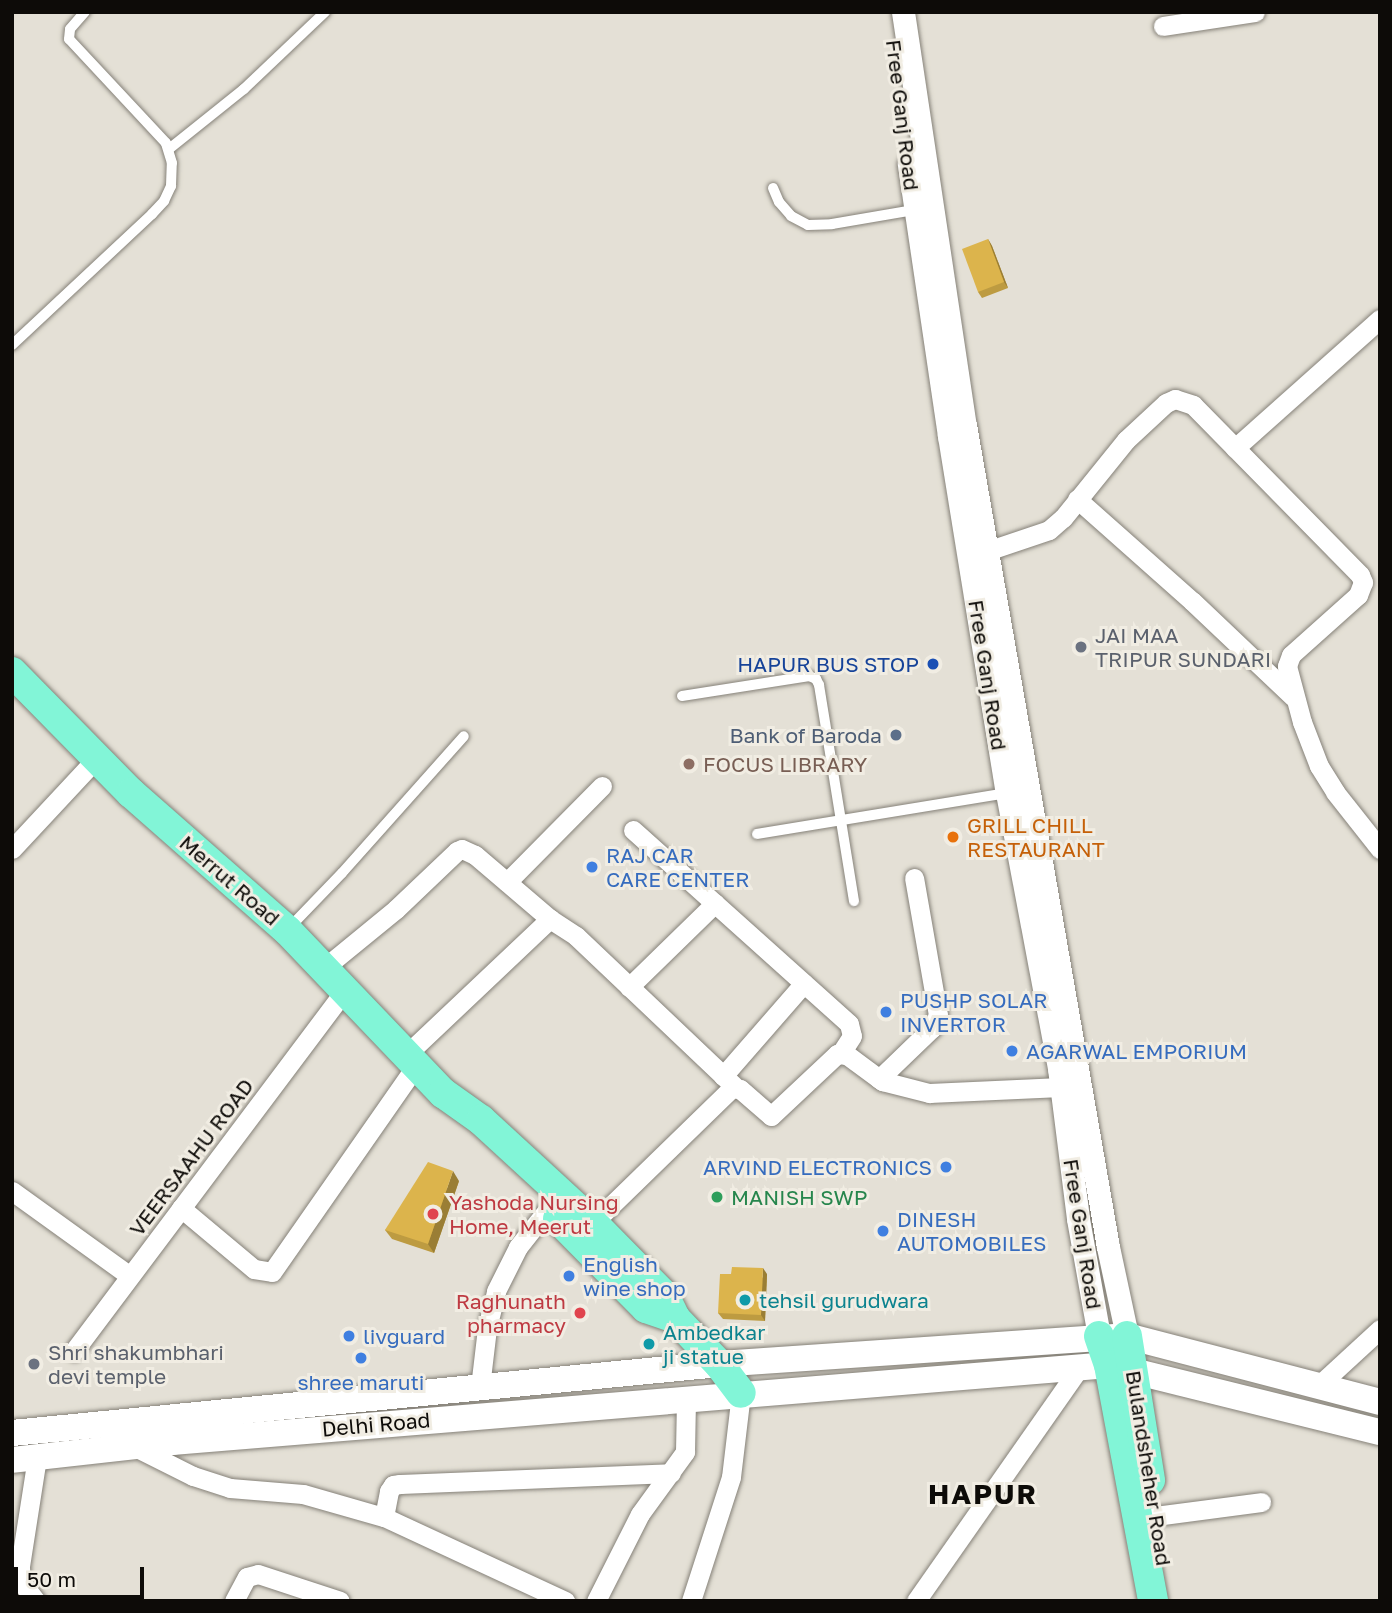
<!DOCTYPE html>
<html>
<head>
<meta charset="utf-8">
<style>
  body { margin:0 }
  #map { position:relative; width:1392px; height:1613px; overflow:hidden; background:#e4e0d6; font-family:"Golos Text",sans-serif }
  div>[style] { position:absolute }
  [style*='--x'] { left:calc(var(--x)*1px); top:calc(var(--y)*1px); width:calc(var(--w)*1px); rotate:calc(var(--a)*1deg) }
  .roads { filter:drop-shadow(0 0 2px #858178) drop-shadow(0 0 2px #858178) }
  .service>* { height:10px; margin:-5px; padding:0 5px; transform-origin:5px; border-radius:5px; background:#fff }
  .minor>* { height:19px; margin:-9.5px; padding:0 9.5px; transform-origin:9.5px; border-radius:9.5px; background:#fff }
  .tertiary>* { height:23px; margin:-11.5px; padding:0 11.5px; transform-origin:11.5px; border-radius:11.5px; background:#fff }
  .secondary>* { height:26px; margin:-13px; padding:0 13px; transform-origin:13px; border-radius:13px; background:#fff }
  .primary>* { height:30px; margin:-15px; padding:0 15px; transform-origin:15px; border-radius:15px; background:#82f5d7 }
  .wall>* { inset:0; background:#bd9b41 }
  .shaded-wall>* { inset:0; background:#9a7e35 }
  .building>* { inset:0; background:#dcb44c }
  .dots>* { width:19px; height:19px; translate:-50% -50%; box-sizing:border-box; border:4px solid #f1ede3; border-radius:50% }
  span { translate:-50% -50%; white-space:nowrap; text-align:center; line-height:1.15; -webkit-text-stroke:6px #f1ede3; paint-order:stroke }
  .street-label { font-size:21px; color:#0d0b08 }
  .worship-label { font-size:21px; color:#5b616d }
  .left { translate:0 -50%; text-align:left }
  .transit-label { font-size:21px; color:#164399 }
  .right { translate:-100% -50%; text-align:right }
  .service-label { font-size:21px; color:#4e5e75 }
  .education-label { font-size:21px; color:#785e54 }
  .food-label { font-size:21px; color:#c56008 }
  .shop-label { font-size:21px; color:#366cbe }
  .leisure-label { font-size:21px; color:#27864d }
  .health-label { font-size:21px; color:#be3a42 }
  .culture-label { font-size:21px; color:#0d838f }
  .district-label { font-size:28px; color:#0d0b08; font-weight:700; letter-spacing:2px }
  .frame { position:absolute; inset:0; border:14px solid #0d0b08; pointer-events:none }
  .scale { position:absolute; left:14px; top:1567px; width:130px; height:32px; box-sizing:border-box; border:4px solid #0d0b08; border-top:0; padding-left:9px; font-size:21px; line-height:24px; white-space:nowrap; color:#0d0b08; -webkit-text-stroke:5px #f1ede3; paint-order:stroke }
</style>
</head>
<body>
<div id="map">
  <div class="roads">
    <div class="service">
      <i style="--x:169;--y:149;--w:96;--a:-38.7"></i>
      <i style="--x:244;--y:89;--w:112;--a:-43.5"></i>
      <i style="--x:773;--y:188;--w:15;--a:67"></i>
      <i style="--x:779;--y:202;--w:18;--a:49"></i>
      <i style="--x:791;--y:216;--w:19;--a:28"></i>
      <i style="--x:808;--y:225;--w:24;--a:-2"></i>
      <i style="--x:832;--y:224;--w:83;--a:-9.7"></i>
      <i style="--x:12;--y:345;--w:192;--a:-43.1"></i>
      <i style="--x:152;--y:214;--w:18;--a:-47"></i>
      <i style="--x:164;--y:201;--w:17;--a:-65"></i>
      <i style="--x:171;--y:186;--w:23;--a:-88"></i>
      <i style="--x:172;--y:163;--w:21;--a:-107"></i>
      <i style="--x:166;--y:143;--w:142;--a:-133"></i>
      <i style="--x:69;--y:39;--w:10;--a:-84"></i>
      <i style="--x:70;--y:29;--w:23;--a:-49"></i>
      <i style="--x:682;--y:696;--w:129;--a:-8.9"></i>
      <i style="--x:809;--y:676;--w:8;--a:23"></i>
      <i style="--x:816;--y:679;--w:7;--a:63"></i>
      <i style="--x:819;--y:685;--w:219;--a:80.8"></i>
      <i style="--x:757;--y:834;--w:253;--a:-9.3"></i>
      <i style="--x:290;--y:927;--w:75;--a:-46.1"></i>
      <i style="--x:342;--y:873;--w:183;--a:-48.3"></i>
    </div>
    <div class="minor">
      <i style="--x:1163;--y:26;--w:93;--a:-8.7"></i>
      <i style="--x:1235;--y:448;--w:194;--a:-41.7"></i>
      <i style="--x:1077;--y:499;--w:154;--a:41.6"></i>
      <i style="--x:1192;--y:601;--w:139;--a:43.5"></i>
      <i style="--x:987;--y:551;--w:65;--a:-18.7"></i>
      <i style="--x:1049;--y:530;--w:18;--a:-41"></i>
      <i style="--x:1063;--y:518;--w:100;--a:-51.1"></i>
      <i style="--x:1126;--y:440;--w:54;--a:-42.8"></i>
      <i style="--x:1166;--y:403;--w:10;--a:-24"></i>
      <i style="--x:1175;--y:399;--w:19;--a:18"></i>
      <i style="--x:1193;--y:405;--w:238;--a:45.5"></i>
      <i style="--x:1360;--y:575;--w:8;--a:67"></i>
      <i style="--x:1363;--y:582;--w:14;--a:111"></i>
      <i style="--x:1358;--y:595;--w:90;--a:138.2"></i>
      <i style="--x:1291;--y:655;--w:12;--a:110"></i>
      <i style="--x:1287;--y:666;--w:58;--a:75"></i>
      <i style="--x:1302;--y:722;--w:47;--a:68.9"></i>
      <i style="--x:1319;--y:766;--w:31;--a:58"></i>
      <i style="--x:1335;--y:792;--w:73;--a:51.7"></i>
      <i style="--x:633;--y:830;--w:290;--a:41.9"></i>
      <i style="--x:849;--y:1024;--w:12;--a:76"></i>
      <i style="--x:852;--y:1036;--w:20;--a:123"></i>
      <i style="--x:12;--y:849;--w:125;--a:-47"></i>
      <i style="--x:507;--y:882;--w:135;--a:-45.3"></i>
      <i style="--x:324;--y:968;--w:93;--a:-39.3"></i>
      <i style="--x:396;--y:909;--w:84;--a:-43.6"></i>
      <i style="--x:457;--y:851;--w:5;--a:-22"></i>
      <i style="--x:462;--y:849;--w:14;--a:25"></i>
      <i style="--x:475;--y:855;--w:99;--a:40.5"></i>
      <i style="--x:629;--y:987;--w:120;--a:-44.3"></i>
      <i style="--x:407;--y:1054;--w:197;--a:-43.4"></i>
      <i style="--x:550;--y:919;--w:31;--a:33"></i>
      <i style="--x:576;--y:936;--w:219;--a:43.5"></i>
      <i style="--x:723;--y:1076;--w:123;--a:-48.9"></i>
      <i style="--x:879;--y:1079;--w:74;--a:-43.9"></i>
      <i style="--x:932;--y:1028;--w:14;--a:-65"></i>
      <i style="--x:938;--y:1015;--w:139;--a:-99.9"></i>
      <i style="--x:12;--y:1191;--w:145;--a:35.8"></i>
      <i style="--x:181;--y:1208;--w:95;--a:39.9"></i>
      <i style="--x:254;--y:1269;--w:18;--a:9"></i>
      <i style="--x:272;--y:1272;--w:254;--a:-55.1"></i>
      <i style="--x:593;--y:1223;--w:194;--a:-44.2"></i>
      <i style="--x:732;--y:1088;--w:8;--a:7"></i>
      <i style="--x:740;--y:1089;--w:41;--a:41.1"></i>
      <i style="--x:771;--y:1116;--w:91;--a:-43.2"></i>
      <i style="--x:837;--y:1054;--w:10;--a:6"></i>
      <i style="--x:847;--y:1055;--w:44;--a:36.6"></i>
      <i style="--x:882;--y:1081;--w:49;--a:14.3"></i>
      <i style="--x:929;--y:1093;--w:132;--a:-2.6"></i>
      <i style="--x:74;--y:1351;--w:451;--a:-53.1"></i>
      <i style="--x:1318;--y:1386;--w:84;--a:-42.6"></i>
      <i style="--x:480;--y:1387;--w:59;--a:-83.2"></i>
      <i style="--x:487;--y:1328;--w:38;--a:-76"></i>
      <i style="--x:496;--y:1291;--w:49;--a:-63.4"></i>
      <i style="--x:518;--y:1247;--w:48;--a:-51.7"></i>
      <i style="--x:133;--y:1446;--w:67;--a:26.6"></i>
      <i style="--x:193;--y:1476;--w:39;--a:18"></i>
      <i style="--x:230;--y:1488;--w:73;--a:4.7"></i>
      <i style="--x:303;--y:1494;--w:84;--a:15.9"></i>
      <i style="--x:384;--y:1517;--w:200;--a:24.9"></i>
      <i style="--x:1155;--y:1516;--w:107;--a:-7.5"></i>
      <i style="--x:384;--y:1517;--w:26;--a:-79"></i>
      <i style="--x:389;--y:1491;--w:7;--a:-56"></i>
      <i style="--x:393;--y:1485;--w:7;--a:-8"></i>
      <i style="--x:400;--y:1484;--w:271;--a:-2.3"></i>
      <i style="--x:36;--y:1601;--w:24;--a:-128"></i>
      <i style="--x:21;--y:1582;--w:16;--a:-94"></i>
      <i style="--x:20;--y:1566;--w:109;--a:-81.1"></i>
      <i style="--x:234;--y:1601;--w:27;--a:-62"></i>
      <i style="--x:247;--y:1577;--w:11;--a:-15"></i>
      <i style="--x:258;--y:1574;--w:86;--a:18.2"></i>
      <i style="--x:596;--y:1601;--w:97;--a:-63.2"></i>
      <i style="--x:640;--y:1514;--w:77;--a:-54"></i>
      <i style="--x:685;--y:1452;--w:54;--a:-88.9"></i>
      <i style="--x:691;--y:1601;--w:130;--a:-72.1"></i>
      <i style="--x:731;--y:1477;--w:85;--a:-83.2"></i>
      <i style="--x:916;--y:1601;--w:286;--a:-55"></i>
    </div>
    <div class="tertiary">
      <i style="--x:903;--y:12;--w:418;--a:81.5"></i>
      <i style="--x:965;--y:425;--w:834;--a:80.13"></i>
      <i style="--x:1108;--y:1247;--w:91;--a:77.9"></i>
      <i style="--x:909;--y:165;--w:274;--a:81.6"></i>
      <i style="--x:949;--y:436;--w:362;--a:80.8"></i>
      <i style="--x:1007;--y:793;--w:280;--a:79.3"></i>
      <i style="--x:1059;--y:1068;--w:152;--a:82.8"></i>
      <i style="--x:1078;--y:1219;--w:119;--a:79.8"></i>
    </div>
    <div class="secondary">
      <i style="--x:12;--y:1433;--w:710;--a:-5.57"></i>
      <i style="--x:719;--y:1364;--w:409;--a:-3.9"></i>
      <i style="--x:1127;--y:1336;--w:261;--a:14.6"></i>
      <i style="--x:12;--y:1460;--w:161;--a:-6.4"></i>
      <i style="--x:172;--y:1442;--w:940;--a:-4.7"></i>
      <i style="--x:1109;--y:1365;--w:279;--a:13.9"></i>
    </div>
    <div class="primary">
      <i style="--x:12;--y:672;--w:170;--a:45.5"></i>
      <i style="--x:131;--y:793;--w:208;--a:41.3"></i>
      <i style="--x:287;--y:930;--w:226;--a:46.3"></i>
      <i style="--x:443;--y:1093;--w:47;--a:35.4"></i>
      <i style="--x:481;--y:1120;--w:152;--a:42.6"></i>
      <i style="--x:593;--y:1223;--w:101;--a:45.4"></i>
      <i style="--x:664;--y:1295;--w:25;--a:64"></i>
      <i style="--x:675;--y:1318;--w:64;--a:46.3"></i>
      <i style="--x:719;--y:1364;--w:36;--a:53"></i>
      <i style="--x:558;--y:1219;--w:125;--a:45.3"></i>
      <i style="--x:646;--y:1308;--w:31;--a:19"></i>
      <i style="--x:1099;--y:1336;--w:31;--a:71"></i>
      <i style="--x:1109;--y:1365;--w:240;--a:79.4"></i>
      <i style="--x:1127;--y:1336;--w:146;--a:80.9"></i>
    </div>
  </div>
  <div class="wall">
    <i style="clip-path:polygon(988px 239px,992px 246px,1008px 288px,982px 298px,978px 292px)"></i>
    <i style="clip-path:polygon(459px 1181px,434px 1253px,392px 1239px,385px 1230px)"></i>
    <i style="clip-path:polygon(767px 1274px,765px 1321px,723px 1319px,718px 1313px)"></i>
  </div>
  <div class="shaded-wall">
    <i style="clip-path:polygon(988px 239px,992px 246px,1008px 288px,1004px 282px)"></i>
    <i style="clip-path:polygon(453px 1171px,459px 1181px,434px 1253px,428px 1244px)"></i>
    <i style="clip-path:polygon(763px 1268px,767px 1274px,765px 1321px,761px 1315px)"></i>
  </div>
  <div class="building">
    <i style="clip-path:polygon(988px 239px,1004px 282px,978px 292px,962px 249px)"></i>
    <i style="clip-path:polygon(428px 1162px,453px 1171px,428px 1244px,385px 1230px)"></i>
    <i style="clip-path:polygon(732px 1267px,763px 1268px,761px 1315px,718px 1313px,720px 1274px,731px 1274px)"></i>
  </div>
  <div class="dots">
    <i style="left:1081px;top:647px;background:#6b7280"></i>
    <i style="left:933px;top:664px;background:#1a4fb4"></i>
    <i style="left:896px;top:735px;background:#5c6f8a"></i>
    <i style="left:689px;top:764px;background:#8d6e63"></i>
    <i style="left:953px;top:837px;background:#e8710a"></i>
    <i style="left:592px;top:867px;background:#3f7fe0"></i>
    <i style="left:886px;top:1012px;background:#3f7fe0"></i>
    <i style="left:1012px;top:1051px;background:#3f7fe0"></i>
    <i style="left:946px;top:1167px;background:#3f7fe0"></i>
    <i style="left:717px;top:1197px;background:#2e9e5b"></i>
    <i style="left:433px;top:1214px;background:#e0444e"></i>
    <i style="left:883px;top:1231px;background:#3f7fe0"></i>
    <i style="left:569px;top:1276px;background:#3f7fe0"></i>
    <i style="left:745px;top:1300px;background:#0f9aa8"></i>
    <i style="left:580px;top:1313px;background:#e0444e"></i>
    <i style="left:349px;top:1336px;background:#3f7fe0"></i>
    <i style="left:649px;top:1344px;background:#0f9aa8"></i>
    <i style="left:361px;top:1358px;background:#3f7fe0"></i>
    <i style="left:34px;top:1364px;background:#6b7280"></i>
  </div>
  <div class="street-label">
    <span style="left:903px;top:115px;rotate:83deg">Free Ganj Road</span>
    <span style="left:988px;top:675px;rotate:81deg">Free Ganj Road</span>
    <span style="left:230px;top:880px;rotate:41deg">Merrut Road</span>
    <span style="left:191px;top:1157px;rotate:-53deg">VEERSAAHU ROAD</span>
    <span style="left:1083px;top:1234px;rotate:81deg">Free Ganj Road</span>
    <span style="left:376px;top:1424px;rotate:-5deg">Delhi Road</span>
    <span style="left:1149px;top:1468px;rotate:81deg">Bulandsheher Road</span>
  </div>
  <div class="worship-label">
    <span class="left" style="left:1095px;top:647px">JAI MAA<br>TRIPUR SUNDARI</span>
    <span class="left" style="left:48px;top:1364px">Shri shakumbhari<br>devi temple</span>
  </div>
  <div class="transit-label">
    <span class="right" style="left:919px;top:664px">HAPUR BUS STOP</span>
  </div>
  <div class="service-label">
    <span class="right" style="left:882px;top:735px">Bank of Baroda</span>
  </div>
  <div class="education-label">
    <span class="left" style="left:703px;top:764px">FOCUS LIBRARY</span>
  </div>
  <div class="food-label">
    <span class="left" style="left:967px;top:837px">GRILL CHILL<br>RESTAURANT</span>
  </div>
  <div class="shop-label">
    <span class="left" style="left:606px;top:867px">RAJ CAR<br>CARE CENTER</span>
    <span class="left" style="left:900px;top:1012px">PUSHP SOLAR<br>INVERTOR</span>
    <span class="left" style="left:1026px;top:1051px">AGARWAL EMPORIUM</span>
    <span class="right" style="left:932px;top:1167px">ARVIND ELECTRONICS</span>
    <span class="left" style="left:897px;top:1231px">DINESH<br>AUTOMOBILES</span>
    <span class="left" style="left:583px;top:1276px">English<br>wine shop</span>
    <span class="left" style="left:363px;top:1336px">livguard</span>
    <span style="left:361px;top:1382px">shree maruti</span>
  </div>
  <div class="leisure-label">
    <span class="left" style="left:731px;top:1197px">MANISH SWP</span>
  </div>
  <div class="health-label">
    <span class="left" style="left:449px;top:1214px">Yashoda Nursing<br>Home, Meerut</span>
    <span class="right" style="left:566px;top:1313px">Raghunath<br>pharmacy</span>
  </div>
  <div class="culture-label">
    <span class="left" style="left:759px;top:1300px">tehsil gurudwara</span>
    <span class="left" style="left:663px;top:1344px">Ambedkar<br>ji statue</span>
  </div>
  <div class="district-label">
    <span style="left:983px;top:1494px">HAPUR</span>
  </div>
  <div class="frame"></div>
  <div class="scale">50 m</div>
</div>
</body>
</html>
